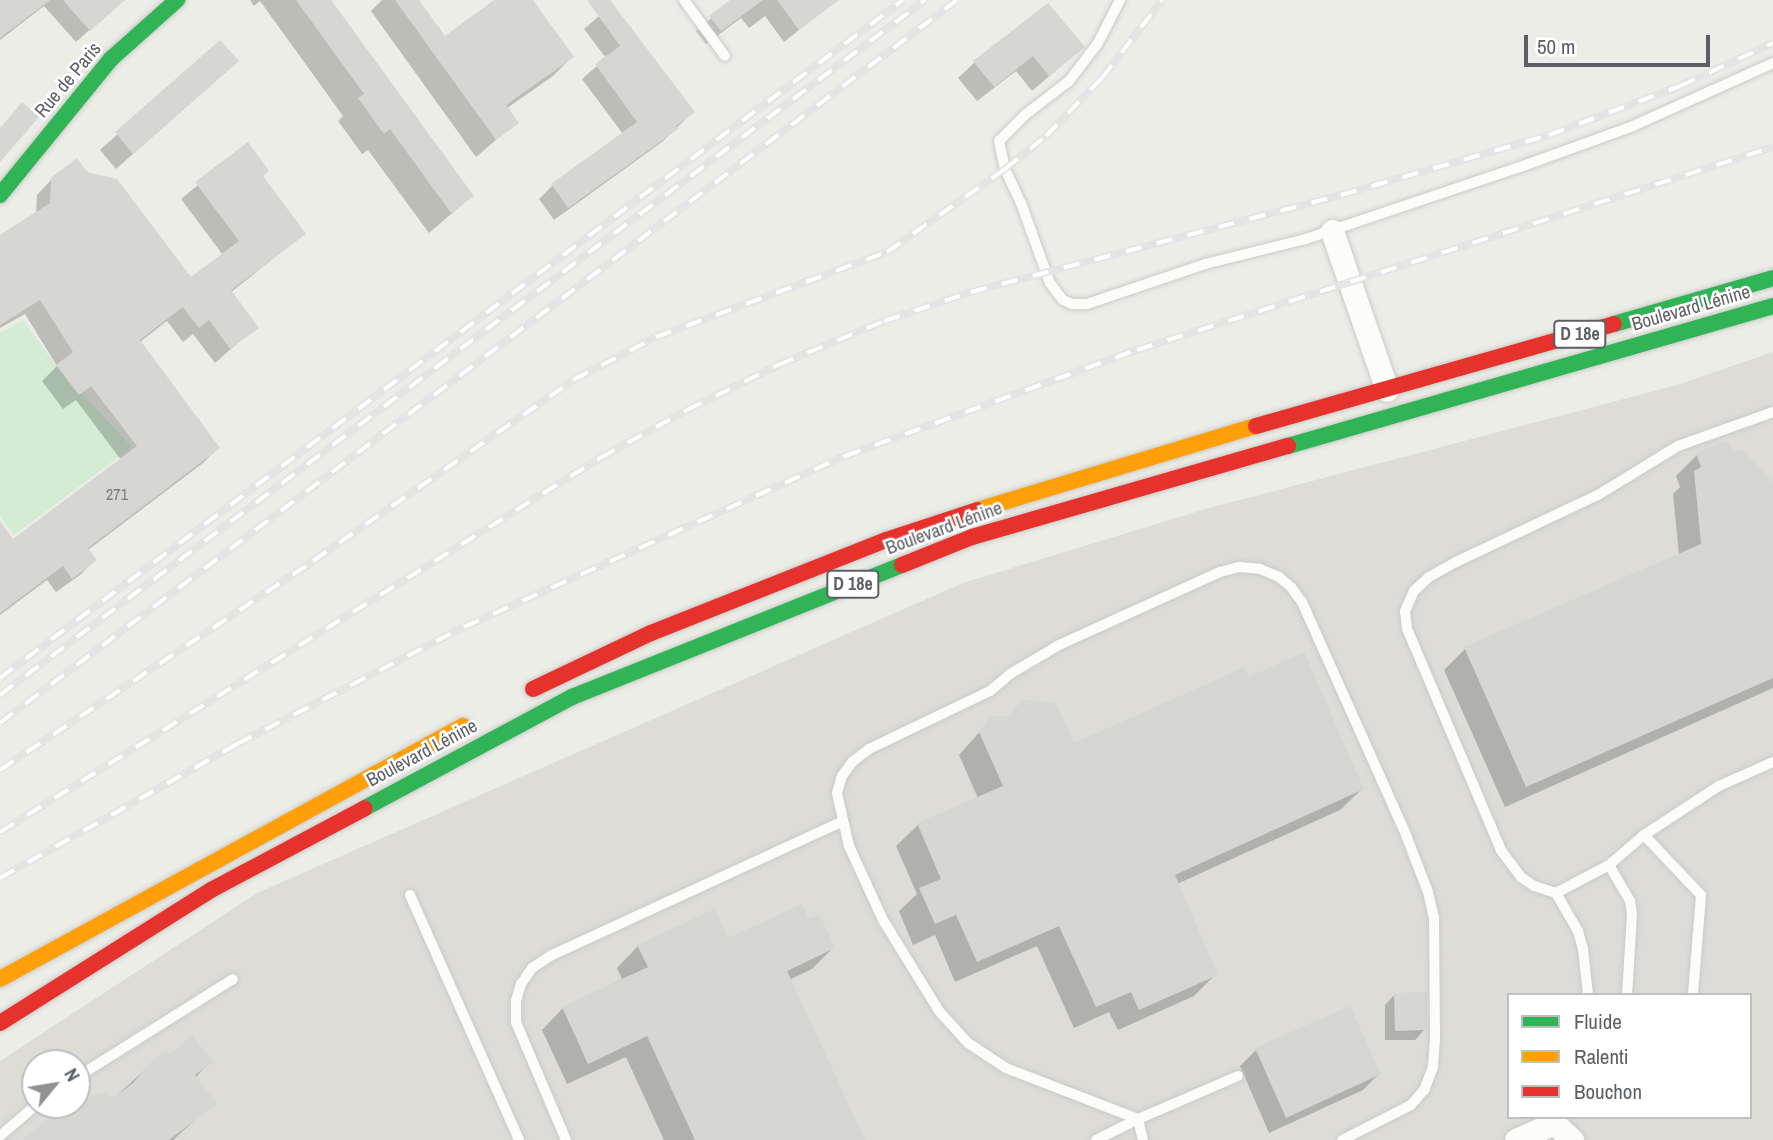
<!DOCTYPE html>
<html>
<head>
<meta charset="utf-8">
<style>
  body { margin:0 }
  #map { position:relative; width:1773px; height:1140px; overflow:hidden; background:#edede7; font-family:"Archivo Narrow",sans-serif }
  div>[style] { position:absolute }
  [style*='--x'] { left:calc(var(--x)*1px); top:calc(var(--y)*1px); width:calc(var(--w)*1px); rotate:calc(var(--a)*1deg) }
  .industrial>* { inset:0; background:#dddcd7 }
  .green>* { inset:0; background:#d4ebd5 }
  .shadow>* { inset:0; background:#0003 }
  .building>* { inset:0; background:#d6d6d2 }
  .roads { filter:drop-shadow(0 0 2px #cacbc9) drop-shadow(0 0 2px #cacbc9) }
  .lane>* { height:10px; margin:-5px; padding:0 5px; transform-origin:5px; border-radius:5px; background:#fcfcfb }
  .street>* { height:23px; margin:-11.5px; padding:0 11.5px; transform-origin:11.5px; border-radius:11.5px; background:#fcfcfb }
  .fast>* { height:16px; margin:-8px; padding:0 8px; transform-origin:8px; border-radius:8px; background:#30b455 }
  .slow>* { height:16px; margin:-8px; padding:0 8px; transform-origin:8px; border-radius:8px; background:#ff9f0a }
  .jam>* { height:16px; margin:-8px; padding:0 8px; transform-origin:8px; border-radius:8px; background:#e5322d }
  .rail>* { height:8px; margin-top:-4px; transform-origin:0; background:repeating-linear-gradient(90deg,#fff 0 16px,#e4e4e4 0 32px); box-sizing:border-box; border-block:2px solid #e4e4e4 }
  span { translate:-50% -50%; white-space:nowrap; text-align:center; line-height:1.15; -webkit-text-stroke:5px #fff; paint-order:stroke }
  .number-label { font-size:16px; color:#7b7d82 }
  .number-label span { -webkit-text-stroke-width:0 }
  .shield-label span { padding:2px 5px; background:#fff; border:2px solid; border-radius:5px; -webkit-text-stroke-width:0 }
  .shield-label { font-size:18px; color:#5c5f66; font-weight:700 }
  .street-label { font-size:19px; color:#5c5f66 }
  .legend { position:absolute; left:1507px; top:993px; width:245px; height:126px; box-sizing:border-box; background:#fff; border:2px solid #bebfc2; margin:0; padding:9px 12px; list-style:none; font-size:21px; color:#5c5f66 }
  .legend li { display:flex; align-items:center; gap:14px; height:35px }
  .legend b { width:35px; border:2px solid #bebfc2 }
  .north { position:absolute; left:21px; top:1049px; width:70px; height:70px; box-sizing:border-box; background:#fff; border:2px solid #bebfc2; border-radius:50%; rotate:60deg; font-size:19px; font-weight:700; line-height:28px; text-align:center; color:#5c5f66 }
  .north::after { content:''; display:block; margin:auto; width:24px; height:32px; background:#8f9193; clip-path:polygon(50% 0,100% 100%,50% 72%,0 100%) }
  .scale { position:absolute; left:1524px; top:35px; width:186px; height:32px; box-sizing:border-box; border:4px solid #5c5f66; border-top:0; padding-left:9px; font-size:21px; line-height:24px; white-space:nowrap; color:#5c5f66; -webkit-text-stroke:5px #fff; paint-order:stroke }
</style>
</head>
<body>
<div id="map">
  <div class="industrial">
    <i style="clip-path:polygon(evenodd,1773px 352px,1773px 1140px,0 1140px,0 1061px,257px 893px,963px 583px,1209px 508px,1677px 385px,1773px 352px,1509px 995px,1750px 995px,1750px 1117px,1509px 1117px,1509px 995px,1773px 352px,35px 1063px,77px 1063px,77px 1105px,35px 1105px,35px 1063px)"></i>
  </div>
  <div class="green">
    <i style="clip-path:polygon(23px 320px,57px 367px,132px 447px,14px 535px,0 516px,0 333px)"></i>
  </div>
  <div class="shadow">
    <i style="clip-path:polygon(0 0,123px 0,76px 42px,44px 6px,0 40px)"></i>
    <i style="clip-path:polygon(250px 0,329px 0,472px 196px,429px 233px,368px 150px,362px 154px,338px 121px,343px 116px,260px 1px,254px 6px)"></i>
    <i style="clip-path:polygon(382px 0,417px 0,444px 38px,497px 0,531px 0,572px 57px,553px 76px,506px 109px,516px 123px,476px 157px,371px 11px)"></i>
    <i style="clip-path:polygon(733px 0,836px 0,784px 42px,765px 16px,749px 28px,741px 18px,706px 44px,696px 31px)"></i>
    <i style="clip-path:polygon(612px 5px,693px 112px,662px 142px,554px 220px,539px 199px,552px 186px,623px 134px,582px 79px,606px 58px,584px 29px)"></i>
    <i style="clip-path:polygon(220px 42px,220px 77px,116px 169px,100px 150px)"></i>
    <i style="clip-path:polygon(1083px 47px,1032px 91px,1016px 71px,977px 101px,958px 78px,975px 62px)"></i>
    <i style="clip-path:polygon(248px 144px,261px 177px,304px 234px,230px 293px,256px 327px,215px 363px,193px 334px,183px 342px,167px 321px,140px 342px,218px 448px,203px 463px,88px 550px,95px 560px,80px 575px,56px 592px,47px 580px,0 615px,0 524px,13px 542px,121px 460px,76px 400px,63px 409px,42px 381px,57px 366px,25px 314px,0 328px,0 237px,36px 214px,37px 195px,52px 179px,86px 173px,191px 280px,223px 255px,181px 199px)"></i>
    <i style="clip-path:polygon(1735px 454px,1773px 485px,1773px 688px,1505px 807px,1444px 670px,1465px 649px,1679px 555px,1673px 494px,1680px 487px,1676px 476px,1697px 455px)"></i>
    <i style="clip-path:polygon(1248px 679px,1362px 789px,1340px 810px,1177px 884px,1215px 975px,1194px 996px,1118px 1030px,1109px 1012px,1074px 1028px,1037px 946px,955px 982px,935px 935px,913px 945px,899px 911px,917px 894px,896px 846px,918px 825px,978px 798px,959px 755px,992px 718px,1007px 718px,1023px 702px,1073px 745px)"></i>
    <i style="clip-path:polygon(808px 921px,833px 948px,812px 969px,789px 980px,863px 1140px,664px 1140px,626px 1057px,567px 1084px,542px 1030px,563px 1008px,622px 979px,617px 968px,638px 946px,728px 940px)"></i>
    <i style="clip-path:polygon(1395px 994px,1425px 1029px,1415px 1040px,1385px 1040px,1385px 1005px)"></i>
    <i style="clip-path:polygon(1256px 1050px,1379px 1074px,1363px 1090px,1269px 1133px,1240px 1066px)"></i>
    <i style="clip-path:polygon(168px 1058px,210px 1062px,195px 1078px,214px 1103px,173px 1140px,29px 1140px,113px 1099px,152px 1063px)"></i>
  </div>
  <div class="building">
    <i style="clip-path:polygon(0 0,50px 0,0 38px)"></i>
    <i style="clip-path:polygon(63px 0,125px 0,90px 31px)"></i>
    <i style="clip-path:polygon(296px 0,331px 0,474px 196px,451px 213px,390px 129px,384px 134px,358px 98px,364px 94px)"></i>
    <i style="clip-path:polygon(395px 0,419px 0,445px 36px,494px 0,533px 0,574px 57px,506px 105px,519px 123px,496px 140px)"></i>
    <i style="clip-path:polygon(587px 0,610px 0,695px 112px,676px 126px,678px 129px,568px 208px,551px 184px,637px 122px,595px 64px,620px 46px)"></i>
    <i style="clip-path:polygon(730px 0,763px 0,721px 31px,709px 16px)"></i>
    <i style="clip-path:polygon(777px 0,839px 0,799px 30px)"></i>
    <i style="clip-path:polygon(1048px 3px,1085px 47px,1049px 76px,1033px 56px,994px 87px,973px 61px)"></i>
    <i style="clip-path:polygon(220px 40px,239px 61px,133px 154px,115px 132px)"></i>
    <i style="clip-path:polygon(22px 102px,39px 117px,0 162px,0 128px)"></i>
    <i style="clip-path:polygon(248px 142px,269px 171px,263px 176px,306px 234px,231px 290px,259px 328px,230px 349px,209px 320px,199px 328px,183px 307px,140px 340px,220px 448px,88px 548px,97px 560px,72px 579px,63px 566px,0 613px,0 521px,13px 539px,137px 446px,91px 386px,79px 395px,56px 365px,73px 352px,40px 300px,0 325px,0 235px,50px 203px,51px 178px,77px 158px,87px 172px,117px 179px,191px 277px,239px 241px,195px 182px)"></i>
    <i style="clip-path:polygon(1727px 441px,1736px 452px,1742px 449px,1773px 482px,1773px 678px,1526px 787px,1464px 647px,1701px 544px,1694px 471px,1701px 467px,1696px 453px)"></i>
    <i style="clip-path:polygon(1304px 652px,1364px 789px,1175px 875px,1218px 975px,1139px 1010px,1131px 992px,1096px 1007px,1059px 926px,977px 962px,956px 915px,935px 924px,919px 888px,941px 879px,917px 823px,1003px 786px,979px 732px,991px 716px,1009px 716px,1022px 700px,1056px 703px,1074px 743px,1245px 667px,1249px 677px)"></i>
    <i style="clip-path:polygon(802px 904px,809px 919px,819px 914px,835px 948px,787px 971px,865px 1140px,695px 1140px,647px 1036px,588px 1064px,562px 1007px,648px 967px,637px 945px,715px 909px,728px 938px)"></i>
    <i style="clip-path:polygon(1427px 992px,1427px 1030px,1395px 1031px,1394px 993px)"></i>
    <i style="clip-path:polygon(1350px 1006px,1381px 1074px,1286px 1118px,1255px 1048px)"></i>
    <i style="clip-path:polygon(192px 1036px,213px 1062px,195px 1075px,217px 1104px,169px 1140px,21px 1140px,59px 1110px,68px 1105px,77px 1105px,77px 1101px,103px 1093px,113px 1098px,133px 1083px,151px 1062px,166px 1051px,169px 1055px)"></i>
  </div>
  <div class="roads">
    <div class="lane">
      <i style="--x:684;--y:0;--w:69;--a:53.8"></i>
      <i style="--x:1120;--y:0;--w:48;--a:117.1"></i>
      <i style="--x:1098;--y:43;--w:48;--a:127.3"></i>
      <i style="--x:1069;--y:81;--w:54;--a:142.5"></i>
      <i style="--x:1026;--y:114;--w:38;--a:135"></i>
      <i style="--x:999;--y:141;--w:29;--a:78"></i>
      <i style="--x:1005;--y:169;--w:38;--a:65"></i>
      <i style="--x:1021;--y:203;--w:85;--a:70.1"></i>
      <i style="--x:1050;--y:283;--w:21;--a:53"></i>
      <i style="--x:1063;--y:300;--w:10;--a:24"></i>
      <i style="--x:1072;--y:304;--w:15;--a:0"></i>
      <i style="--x:1087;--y:304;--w:125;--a:-18.7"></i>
      <i style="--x:1205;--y:264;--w:104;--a:-13.9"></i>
      <i style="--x:1306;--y:239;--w:226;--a:-18.6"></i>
      <i style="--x:1520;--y:167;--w:120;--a:-19.9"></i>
      <i style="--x:1633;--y:126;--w:154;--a:-24.2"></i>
      <i style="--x:1644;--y:835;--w:90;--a:-33.2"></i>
      <i style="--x:1719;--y:786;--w:59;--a:-24"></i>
      <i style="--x:1609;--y:865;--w:42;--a:59.7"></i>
      <i style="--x:1630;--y:901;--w:13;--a:81"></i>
      <i style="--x:1632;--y:914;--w:81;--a:93.5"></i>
      <i style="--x:1556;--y:893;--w:60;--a:-27.8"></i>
      <i style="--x:1609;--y:865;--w:46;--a:-40.6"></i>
      <i style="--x:1644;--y:835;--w:83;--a:46.5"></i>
      <i style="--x:1701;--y:895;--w:100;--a:94.6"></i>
      <i style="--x:410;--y:895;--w:268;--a:66"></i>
      <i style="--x:1588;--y:995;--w:46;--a:-96.2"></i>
      <i style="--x:1583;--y:949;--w:19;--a:-106"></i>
      <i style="--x:1578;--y:931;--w:44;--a:-120.1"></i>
      <i style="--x:1556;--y:893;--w:23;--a:-162"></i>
      <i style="--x:1534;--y:886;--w:16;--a:-145"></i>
      <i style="--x:1521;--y:877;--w:34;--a:-127"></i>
      <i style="--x:1501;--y:850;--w:240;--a:-113"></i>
      <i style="--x:1407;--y:629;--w:18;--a:-96"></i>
      <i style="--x:1405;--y:611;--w:22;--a:-66"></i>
      <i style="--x:1414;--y:591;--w:21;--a:-43"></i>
      <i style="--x:1429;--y:577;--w:31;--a:-29"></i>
      <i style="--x:1456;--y:562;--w:157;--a:-25.3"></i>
      <i style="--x:1598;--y:495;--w:94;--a:-31.5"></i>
      <i style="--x:1678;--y:446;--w:101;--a:-19.7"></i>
      <i style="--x:1238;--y:1076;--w:109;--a:156.7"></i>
      <i style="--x:1138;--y:1119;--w:142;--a:-158.9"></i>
      <i style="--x:1006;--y:1068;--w:45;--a:-146.7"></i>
      <i style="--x:968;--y:1043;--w:43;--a:-132.2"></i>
      <i style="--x:939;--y:1011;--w:107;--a:-121.6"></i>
      <i style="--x:883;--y:920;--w:81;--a:-114.7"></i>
      <i style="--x:849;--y:846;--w:54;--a:-102.8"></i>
      <i style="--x:837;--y:793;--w:18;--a:-74"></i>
      <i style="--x:842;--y:776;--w:17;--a:-54"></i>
      <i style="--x:852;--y:762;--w:21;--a:-37"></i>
      <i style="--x:869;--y:749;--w:134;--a:-25.6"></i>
      <i style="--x:990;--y:691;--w:26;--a:-40"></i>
      <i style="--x:1010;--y:674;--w:57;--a:-30.6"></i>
      <i style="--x:1059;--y:645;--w:177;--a:-24.4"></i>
      <i style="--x:1220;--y:572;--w:20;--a:-15"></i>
      <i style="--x:1239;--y:567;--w:21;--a:5"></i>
      <i style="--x:1260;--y:569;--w:21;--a:23"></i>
      <i style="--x:1279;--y:577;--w:16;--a:40"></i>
      <i style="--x:1291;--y:587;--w:19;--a:54"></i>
      <i style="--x:1302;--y:602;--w:255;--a:65.9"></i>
      <i style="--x:1406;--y:835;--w:61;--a:68.9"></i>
      <i style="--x:1428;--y:892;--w:27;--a:77"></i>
      <i style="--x:1434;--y:918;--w:121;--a:89.5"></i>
      <i style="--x:1435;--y:1039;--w:28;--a:94"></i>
      <i style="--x:1433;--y:1067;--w:25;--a:111"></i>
      <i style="--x:1424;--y:1090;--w:20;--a:131"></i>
      <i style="--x:1411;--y:1105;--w:77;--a:153.1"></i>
      <i style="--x:77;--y:1077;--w:184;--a:-32.1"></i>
      <i style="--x:0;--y:1136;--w:48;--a:-40.7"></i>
      <i style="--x:566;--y:1140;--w:128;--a:-113"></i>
      <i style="--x:516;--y:1022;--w:21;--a:-90"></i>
      <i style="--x:516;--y:1001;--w:18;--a:-74"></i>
      <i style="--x:521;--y:984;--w:19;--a:-55"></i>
      <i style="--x:532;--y:968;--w:24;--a:-33"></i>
      <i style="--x:552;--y:955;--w:318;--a:-24.7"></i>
      <i style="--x:1096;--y:1140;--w:47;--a:-26.6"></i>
      <i style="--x:1138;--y:1119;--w:22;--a:77"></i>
    </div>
    <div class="street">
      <i style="--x:1332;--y:231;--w:168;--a:70.9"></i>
      <i style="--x:1516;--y:1140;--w:42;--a:-24.1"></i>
      <i style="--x:1554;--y:1123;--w:25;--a:43"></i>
    </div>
    <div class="fast">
      <i style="--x:0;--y:195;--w:176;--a:-50.8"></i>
      <i style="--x:111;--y:59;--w:89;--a:-41.8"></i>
      <i style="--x:1614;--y:324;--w:166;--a:-16.1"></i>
      <i style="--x:1288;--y:446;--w:505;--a:-16.1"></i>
      <i style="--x:365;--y:808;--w:235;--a:-28.2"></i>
      <i style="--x:572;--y:697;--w:355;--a:-21.8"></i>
    </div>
    <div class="slow">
      <i style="--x:977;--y:510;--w:291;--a:-16.8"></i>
      <i style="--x:0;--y:979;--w:528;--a:-28.65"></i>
    </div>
    <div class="jam">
      <i style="--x:1256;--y:426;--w:372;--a:-15.9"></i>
      <i style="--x:902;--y:565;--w:75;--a:-21.8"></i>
      <i style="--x:972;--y:537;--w:329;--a:-16.1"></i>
      <i style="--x:533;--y:689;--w:131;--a:-25.4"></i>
      <i style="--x:651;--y:633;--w:253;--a:-21.6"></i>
      <i style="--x:886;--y:540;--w:96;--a:-18.2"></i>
      <i style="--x:0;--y:1023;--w:249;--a:-32.2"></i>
      <i style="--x:211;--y:890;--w:174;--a:-28"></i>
    </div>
  </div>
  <div class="rail">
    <i style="--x:0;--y:678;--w:1129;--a:-36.9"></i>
    <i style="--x:0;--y:695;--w:1157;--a:-36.92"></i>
    <i style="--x:0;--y:723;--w:1199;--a:-37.07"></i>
    <i style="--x:0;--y:770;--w:376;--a:-33.7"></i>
    <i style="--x:313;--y:561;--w:317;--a:-34.8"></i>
    <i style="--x:573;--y:380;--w:93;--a:-27.4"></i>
    <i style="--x:656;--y:337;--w:246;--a:-20.2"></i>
    <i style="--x:887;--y:252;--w:144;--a:-35.1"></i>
    <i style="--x:1005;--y:169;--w:53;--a:-38.8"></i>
    <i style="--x:1046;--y:136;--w:81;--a:-46"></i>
    <i style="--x:1102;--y:78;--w:98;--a:-52.4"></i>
    <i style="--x:0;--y:832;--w:707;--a:-31.94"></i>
    <i style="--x:600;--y:458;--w:99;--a:-28.9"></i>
    <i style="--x:687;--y:410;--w:102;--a:-26.3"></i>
    <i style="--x:778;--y:365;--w:115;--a:-22.5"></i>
    <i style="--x:884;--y:321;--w:92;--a:-18.4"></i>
    <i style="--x:971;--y:292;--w:383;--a:-14.7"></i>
    <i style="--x:1341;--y:195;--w:216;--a:-16.1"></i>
    <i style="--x:1549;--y:135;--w:140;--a:-20.5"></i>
    <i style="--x:1680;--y:86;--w:102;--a:-24.8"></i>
    <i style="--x:0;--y:878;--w:272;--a:-29.5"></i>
    <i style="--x:237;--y:744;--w:255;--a:-27.3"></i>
    <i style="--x:464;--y:627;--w:418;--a:-24.2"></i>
    <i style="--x:845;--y:456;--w:311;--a:-20"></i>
    <i style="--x:1137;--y:350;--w:668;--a:-17.7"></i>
  </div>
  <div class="number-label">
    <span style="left:117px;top:494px">271</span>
  </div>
  <div class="shield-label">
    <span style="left:1580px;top:334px">D 18e</span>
    <span style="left:853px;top:584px">D 18e</span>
  </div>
  <div class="street-label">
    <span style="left:68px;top:80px;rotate:-50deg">Rue de Paris</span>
    <span style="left:1691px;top:308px;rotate:-16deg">Boulevard Lénine</span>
    <span style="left:944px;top:528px;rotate:-20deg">Boulevard Lénine</span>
    <span style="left:422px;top:753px;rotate:-28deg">Boulevard Lénine</span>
  </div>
  <ul class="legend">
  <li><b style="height:9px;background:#30b455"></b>Fluide</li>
  <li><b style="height:9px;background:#ff9f0a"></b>Ralenti</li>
  <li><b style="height:9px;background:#e5322d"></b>Bouchon</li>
  </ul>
  <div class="north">N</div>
  <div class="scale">50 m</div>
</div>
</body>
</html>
